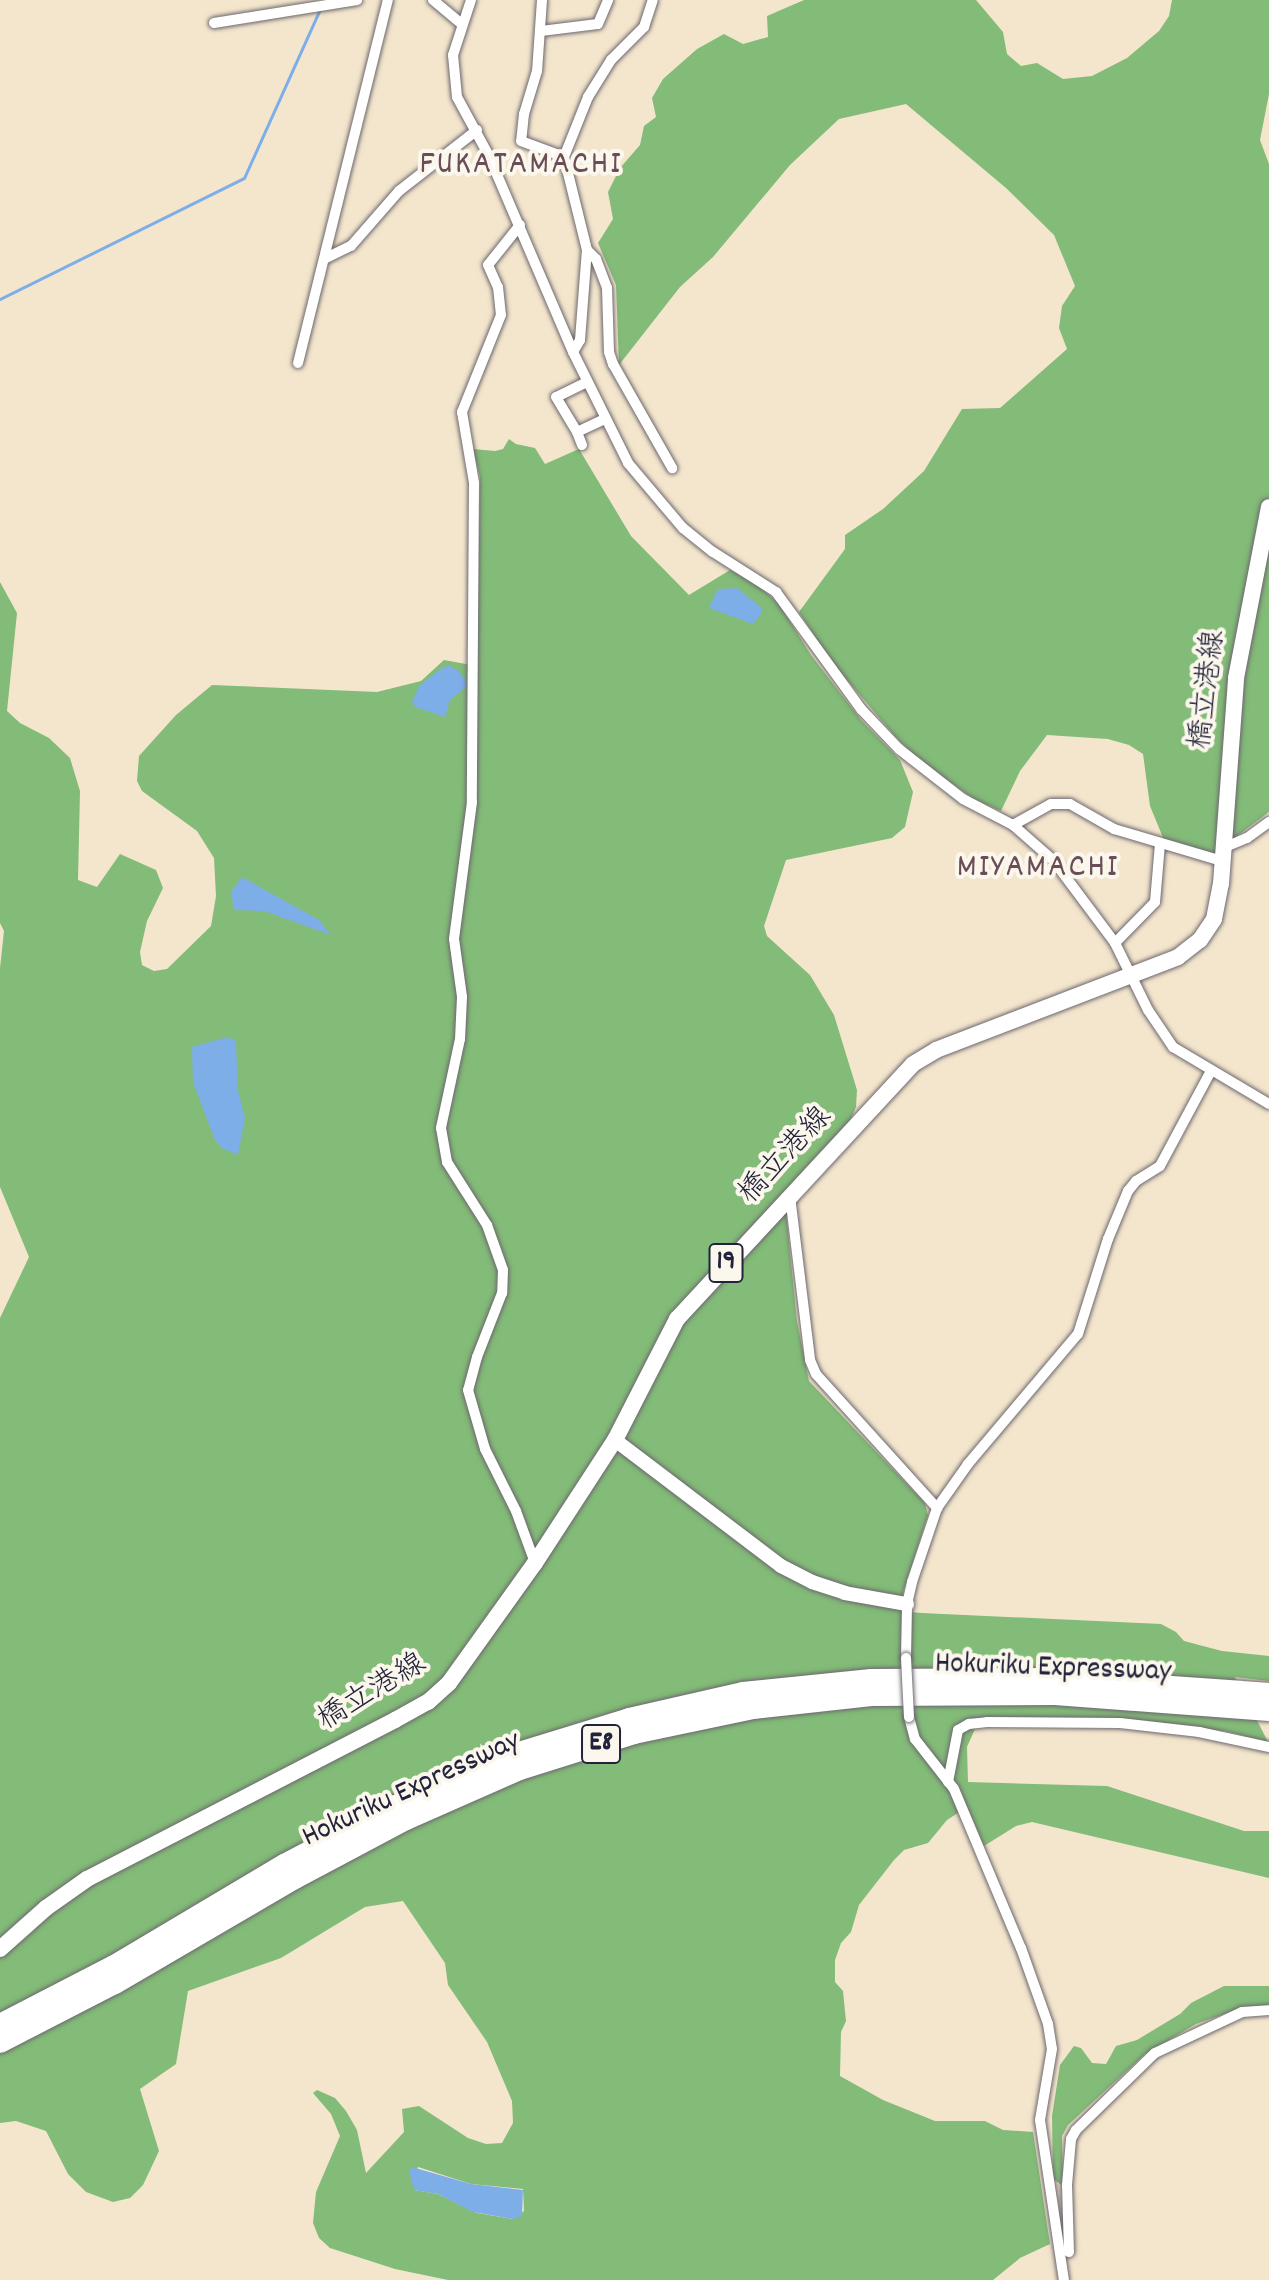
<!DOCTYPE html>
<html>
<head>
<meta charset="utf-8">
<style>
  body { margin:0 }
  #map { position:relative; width:1269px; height:2280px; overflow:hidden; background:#f4e6cd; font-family:Dekko,"Klee One",sans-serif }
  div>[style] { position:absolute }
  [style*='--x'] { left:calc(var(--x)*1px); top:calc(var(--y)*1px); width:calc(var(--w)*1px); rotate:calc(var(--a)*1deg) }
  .forest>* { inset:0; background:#83bb78 }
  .water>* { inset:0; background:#7daee8 }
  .stream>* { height:3px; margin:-1.5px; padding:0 1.5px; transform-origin:1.5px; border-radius:1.5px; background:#7daee8 }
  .roads { filter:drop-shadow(0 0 2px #6c676e) drop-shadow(0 0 2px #6c676e) }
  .street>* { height:10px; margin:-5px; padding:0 5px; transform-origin:5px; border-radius:5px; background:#fff }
  .secondary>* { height:14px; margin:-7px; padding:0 7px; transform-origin:7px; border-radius:7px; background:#fff }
  .primary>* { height:16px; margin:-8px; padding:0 8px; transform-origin:8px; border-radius:8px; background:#fff }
  .highway>* { height:20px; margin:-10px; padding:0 10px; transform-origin:10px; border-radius:10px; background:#fff }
  .bridges { filter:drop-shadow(0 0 2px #6c676e) drop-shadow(0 0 2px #6c676e) }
  .street-bridge>* { height:10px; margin:-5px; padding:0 5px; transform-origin:5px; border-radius:5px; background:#fff }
  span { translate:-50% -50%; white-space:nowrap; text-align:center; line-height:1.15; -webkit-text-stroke:8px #fbf7ec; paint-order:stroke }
  .shield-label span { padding:2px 6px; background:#fbf7ec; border:2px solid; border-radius:6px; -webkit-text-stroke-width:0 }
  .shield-label { font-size:28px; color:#22223b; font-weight:700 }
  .street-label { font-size:30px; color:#22223b }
  .quarter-label { font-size:34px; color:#6a4d56; letter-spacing:2px }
</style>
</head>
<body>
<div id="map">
  <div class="forest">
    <i style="clip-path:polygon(804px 0,976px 0,1003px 32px,1007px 54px,1021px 66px,1037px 63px,1063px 79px,1092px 76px,1127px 58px,1159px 31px,1169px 16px,1172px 0,1269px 0,1269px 94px,1260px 140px,1269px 164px,1269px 812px,1213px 854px,1164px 840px,1150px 806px,1143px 754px,1129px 745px,1108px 739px,1047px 735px,1020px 771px,1001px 811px,974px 799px,919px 760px,894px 735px,831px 661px,799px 612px,845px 549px,845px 535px,883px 509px,924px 471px,962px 409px,1000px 408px,1067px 349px,1059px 328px,1062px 306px,1075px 286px,1054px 235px,1006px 188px,906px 104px,839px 119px,790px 165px,713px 257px,680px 287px,619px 365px,616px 285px,598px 243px,613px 219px,608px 192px,620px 168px,640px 145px,644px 126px,656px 117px,652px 98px,663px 79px,697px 49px,724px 34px,743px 44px,768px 37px,767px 16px)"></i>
    <i style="clip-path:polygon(evenodd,509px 439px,516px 444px,535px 448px,545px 464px,579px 449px,631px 536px,689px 595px,730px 570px,759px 586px,779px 604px,811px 655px,861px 720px,900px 760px,913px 792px,905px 827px,892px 838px,786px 860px,764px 926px,767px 936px,810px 975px,834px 1015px,857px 1090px,856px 1107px,850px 1121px,784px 1193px,797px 1321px,809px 1381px,925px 1503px,928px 1515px,900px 1602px,911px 1612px,922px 1613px,1161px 1624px,1176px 1632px,1184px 1641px,1222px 1651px,1269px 1656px,1269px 1681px,1235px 1677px,1268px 1742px,1225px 1731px,979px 1720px,967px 1747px,968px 1782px,1107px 1786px,1244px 1831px,1269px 1831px,1269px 1878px,1032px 1822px,1016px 1826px,984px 1846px,967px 1807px,947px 1820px,928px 1843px,904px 1850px,894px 1860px,859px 1905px,851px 1932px,841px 1943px,835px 1960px,835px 1982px,843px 1991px,846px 2021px,841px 2032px,840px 2076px,883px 2100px,935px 2121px,985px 2121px,1003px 2130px,1033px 2132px,1050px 2244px,1020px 2258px,993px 2280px,448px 2280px,395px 2269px,330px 2248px,319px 2238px,313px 2223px,316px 2192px,340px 2136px,331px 2114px,313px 2093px,317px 2090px,335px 2098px,346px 2111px,357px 2130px,366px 2173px,404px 2132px,402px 2109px,419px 2106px,468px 2138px,486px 2144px,502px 2143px,513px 2123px,512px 2101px,487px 2042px,448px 1985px,445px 1963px,403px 1901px,365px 1907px,281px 1958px,188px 1991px,176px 2064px,140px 2089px,159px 2151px,143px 2185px,130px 2198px,113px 2202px,86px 2192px,68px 2174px,46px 2131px,16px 2121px,0 2123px,0 1318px,29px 1257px,0 1187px,0 968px,4px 931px,0 923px,0 582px,17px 613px,7px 711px,20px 723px,49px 738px,70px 758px,80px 791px,78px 880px,97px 887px,120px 854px,156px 870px,163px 888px,147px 921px,140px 952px,142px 965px,154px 971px,167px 969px,211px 926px,216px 896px,214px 858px,197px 831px,142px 791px,137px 781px,139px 756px,176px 715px,212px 685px,377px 692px,421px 681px,444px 660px,477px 666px,480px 477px,473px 449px,495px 451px,503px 449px,509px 439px,418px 2167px,471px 2184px,523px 2189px,524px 2211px,513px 2219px,477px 2213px,438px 2194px,415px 2190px,412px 2180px,418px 2167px)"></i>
    <i style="clip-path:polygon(1224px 1986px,1269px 1986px,1269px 2005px,1241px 2008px,1196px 2024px,1145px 2054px,1068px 2125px,1062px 2136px,1063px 2186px,1053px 2179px,1052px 2116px,1060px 2065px,1074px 2046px,1081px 2048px,1092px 2063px,1106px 2064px,1116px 2046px,1137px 2040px,1180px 2014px,1191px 2003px)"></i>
  </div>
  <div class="water">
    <i style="clip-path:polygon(737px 588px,761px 607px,761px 614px,753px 624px,709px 608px,718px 589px)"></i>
    <i style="clip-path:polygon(450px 666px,459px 671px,468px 685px,450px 700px,445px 717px,415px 707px,412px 702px,419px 686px,443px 667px)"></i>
    <i style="clip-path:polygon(242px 877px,319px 920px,331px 935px,264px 911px,234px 910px,231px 892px)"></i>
    <i style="clip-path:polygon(224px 1038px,235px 1039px,236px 1043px,238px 1091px,245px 1118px,238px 1155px,222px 1148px,215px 1140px,193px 1082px,192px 1047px)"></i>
    <i style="clip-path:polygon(412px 2167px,471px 2184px,523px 2190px,522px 2216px,513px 2219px,473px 2212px,438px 2194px,414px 2190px,409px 2171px)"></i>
  </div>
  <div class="stream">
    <i style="--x:0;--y:299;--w:272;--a:-26.4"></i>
    <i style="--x:244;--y:178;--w:183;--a:-65.8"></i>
  </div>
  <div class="roads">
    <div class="street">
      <i style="--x:433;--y:0;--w:38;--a:40"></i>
      <i style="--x:471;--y:0;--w:58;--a:108.1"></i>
      <i style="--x:453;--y:55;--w:42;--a:84.6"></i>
      <i style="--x:457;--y:97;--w:67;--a:61.5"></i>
      <i style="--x:489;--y:156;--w:213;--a:66.8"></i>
      <i style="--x:573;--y:352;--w:124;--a:63.6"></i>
      <i style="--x:628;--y:463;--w:85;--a:49.8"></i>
      <i style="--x:683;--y:528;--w:38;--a:39"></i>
      <i style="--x:713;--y:552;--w:75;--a:32.4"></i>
      <i style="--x:776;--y:592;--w:145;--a:54"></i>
      <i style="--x:861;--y:709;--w:55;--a:46.5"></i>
      <i style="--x:899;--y:749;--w:81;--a:38"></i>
      <i style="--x:963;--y:799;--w:56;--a:27.5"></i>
      <i style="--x:1013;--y:825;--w:53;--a:41.2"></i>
      <i style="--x:1053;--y:860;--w:104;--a:53.2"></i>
      <i style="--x:1115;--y:943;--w:75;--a:63.8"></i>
      <i style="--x:1148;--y:1010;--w:45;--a:56"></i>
      <i style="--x:1173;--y:1047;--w:112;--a:30.7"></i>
      <i style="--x:542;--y:0;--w:71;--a:94"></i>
      <i style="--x:537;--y:71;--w:45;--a:106.8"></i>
      <i style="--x:524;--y:114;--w:27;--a:96"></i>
      <i style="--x:521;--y:141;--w:46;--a:20.4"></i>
      <i style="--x:214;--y:23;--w:145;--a:-9.1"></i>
      <i style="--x:541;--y:31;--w:57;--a:-7"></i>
      <i style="--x:598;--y:24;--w:26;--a:-67"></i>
      <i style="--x:520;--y:225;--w:51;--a:128.7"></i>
      <i style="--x:488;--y:265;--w:24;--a:66"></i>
      <i style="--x:498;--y:287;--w:28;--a:84"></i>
      <i style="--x:501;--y:315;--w:105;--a:111.9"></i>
      <i style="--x:462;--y:412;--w:72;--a:80.4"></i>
      <i style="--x:474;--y:483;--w:319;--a:90.4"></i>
      <i style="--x:472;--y:802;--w:138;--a:97.5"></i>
      <i style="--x:454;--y:939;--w:59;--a:82.1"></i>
      <i style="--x:462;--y:997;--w:42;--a:92.7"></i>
      <i style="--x:460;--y:1039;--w:91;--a:102.1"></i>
      <i style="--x:441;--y:1128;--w:35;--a:80"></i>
      <i style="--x:447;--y:1162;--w:75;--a:57.6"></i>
      <i style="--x:487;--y:1225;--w:48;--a:70.4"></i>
      <i style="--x:503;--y:1270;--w:23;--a:92"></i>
      <i style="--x:502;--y:1293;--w:69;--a:111.3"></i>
      <i style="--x:477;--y:1357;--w:34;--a:105"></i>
      <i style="--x:468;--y:1390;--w:61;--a:73.9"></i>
      <i style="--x:485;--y:1449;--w:69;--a:63.4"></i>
      <i style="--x:516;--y:1511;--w:55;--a:69.9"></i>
      <i style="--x:587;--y:250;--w:13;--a:45"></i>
      <i style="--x:596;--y:259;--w:31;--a:69"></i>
      <i style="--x:607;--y:288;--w:64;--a:88.2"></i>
      <i style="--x:609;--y:352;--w:13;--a:72"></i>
      <i style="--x:613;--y:364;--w:120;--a:60.4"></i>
      <i style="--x:324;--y:259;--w:30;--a:-26"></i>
      <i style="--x:351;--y:246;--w:73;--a:-48.9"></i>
      <i style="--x:399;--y:191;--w:99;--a:-38"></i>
      <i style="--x:573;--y:352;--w:14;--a:-60"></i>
      <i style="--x:580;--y:340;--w:90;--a:-85.6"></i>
      <i style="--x:587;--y:250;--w:96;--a:-103.9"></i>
      <i style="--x:564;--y:157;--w:65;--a:-68.2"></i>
      <i style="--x:588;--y:97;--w:44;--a:-58.1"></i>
      <i style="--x:611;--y:60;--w:47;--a:-45"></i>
      <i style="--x:644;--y:27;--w:28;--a:-72"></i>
      <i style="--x:298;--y:363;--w:374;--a:-76.1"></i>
      <i style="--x:587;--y:382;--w:34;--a:154"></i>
      <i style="--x:556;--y:397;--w:41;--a:59"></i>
      <i style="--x:577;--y:432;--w:31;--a:-25"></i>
      <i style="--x:577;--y:432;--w:14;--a:69"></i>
      <i style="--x:1013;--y:825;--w:43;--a:-28.9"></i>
      <i style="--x:1051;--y:804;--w:19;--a:0"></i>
      <i style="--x:1070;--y:804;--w:51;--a:29.6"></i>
      <i style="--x:1114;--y:829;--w:113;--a:16.5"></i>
      <i style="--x:1223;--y:848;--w:26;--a:-23"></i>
      <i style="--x:1247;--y:838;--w:27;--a:-36"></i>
      <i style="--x:1115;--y:943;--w:57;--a:-45.7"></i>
      <i style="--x:1155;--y:902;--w:58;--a:-85.1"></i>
      <i style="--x:790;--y:1196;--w:165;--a:83"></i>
      <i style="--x:810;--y:1360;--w:15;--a:67"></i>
      <i style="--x:816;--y:1374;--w:181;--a:47.9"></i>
      <i style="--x:906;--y:1658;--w:54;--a:-88.9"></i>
      <i style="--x:907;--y:1604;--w:23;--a:-77"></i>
      <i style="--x:912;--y:1582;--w:78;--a:-71.3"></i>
      <i style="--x:937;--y:1508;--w:54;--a:-54.8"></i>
      <i style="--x:968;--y:1464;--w:170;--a:-49.8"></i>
      <i style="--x:1078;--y:1334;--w:100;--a:-72.5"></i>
      <i style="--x:1108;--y:1239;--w:52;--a:-67.4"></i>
      <i style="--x:1128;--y:1191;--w:13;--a:-51"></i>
      <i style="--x:1136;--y:1181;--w:28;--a:-32"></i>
      <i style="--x:1160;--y:1166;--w:108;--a:-61.8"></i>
      <i style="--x:909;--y:1717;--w:23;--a:75"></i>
      <i style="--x:915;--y:1739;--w:63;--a:52"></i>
      <i style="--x:954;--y:1789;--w:173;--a:67.2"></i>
      <i style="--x:1021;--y:1948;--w:81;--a:70.4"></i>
      <i style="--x:1048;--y:2024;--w:25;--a:81"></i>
      <i style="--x:1052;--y:2049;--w:72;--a:99.6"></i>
      <i style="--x:1040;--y:2120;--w:162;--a:81.5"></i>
      <i style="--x:948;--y:1782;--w:53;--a:-79.1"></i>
      <i style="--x:958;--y:1730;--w:13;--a:-29"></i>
      <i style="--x:969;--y:1724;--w:18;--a:-6"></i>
      <i style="--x:987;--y:1722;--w:133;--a:0.4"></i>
      <i style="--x:1120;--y:1723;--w:80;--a:6.5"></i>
      <i style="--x:1199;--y:1732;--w:72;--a:12.1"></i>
      <i style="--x:1069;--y:2252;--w:67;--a:-91.7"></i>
      <i style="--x:1067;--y:2185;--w:46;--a:-85"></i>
      <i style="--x:1071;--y:2139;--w:10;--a:-61"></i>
      <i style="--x:1076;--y:2130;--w:110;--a:-44.3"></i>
      <i style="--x:1155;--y:2053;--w:96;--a:-25.2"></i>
      <i style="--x:1242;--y:2012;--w:27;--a:-4"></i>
    </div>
    <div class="secondary">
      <i style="--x:615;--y:1440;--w:208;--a:37.2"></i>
      <i style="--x:781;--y:1566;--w:35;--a:27"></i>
      <i style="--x:812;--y:1582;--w:35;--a:18"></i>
      <i style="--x:845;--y:1593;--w:63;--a:10.1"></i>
    </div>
    <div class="primary">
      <i style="--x:0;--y:1949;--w:62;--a:-41.7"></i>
      <i style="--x:46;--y:1908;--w:50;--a:-35.3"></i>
      <i style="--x:87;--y:1879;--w:347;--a:-27.3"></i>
      <i style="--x:395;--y:1720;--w:38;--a:-29"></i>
      <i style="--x:428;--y:1702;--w:28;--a:-42"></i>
      <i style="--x:449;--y:1683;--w:148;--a:-54.4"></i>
      <i style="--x:535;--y:1563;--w:147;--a:-57"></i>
      <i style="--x:615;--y:1440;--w:136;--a:-62.9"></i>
      <i style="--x:677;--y:1319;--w:347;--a:-47.2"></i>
      <i style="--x:913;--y:1064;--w:27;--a:-31"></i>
      <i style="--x:936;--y:1050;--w:259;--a:-21"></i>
      <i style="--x:1178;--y:957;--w:28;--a:-38"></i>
      <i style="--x:1200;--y:940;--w:25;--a:-56"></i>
      <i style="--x:1214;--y:919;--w:36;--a:-79"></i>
      <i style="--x:1221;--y:884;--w:207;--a:-85.8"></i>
      <i style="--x:1236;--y:678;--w:174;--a:-79.1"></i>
    </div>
    <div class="highway">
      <i style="--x:0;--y:2024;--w:128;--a:-27.4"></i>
      <i style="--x:114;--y:1965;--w:198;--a:-30.7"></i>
      <i style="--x:284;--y:1864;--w:127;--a:-27.8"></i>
      <i style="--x:396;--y:1805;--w:124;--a:-23.9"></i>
      <i style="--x:509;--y:1755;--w:126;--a:-17.1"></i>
      <i style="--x:629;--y:1718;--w:117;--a:-12.8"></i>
      <i style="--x:743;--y:1692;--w:129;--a:-5.8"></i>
      <i style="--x:871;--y:1679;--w:186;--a:-0.3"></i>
      <i style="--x:1057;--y:1678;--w:213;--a:4"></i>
      <i style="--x:0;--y:2043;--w:129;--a:-27.2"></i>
      <i style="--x:115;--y:1984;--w:208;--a:-30.3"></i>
      <i style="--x:295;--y:1879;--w:126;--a:-28"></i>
      <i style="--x:406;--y:1820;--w:124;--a:-23.7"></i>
      <i style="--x:520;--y:1770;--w:120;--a:-17.5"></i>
      <i style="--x:634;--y:1734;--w:122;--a:-11.9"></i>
      <i style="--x:753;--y:1709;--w:119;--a:-6.3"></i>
      <i style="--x:871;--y:1696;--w:184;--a:-0.3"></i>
      <i style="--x:1055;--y:1695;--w:215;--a:4.3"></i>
    </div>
  </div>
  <div class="bridges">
    <div class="street-bridge">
      <i style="--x:906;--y:1658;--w:59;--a:87.1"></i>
    </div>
  </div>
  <div class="shield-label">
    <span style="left:726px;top:1263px">19</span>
    <span style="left:601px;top:1744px">E8</span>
  </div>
  <div class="street-label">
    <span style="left:1210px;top:690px;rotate:-83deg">橋立港線</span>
    <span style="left:787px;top:1157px;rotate:-47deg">橋立港線</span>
    <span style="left:1053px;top:1670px;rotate:2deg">Hokuriku Expressway</span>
    <span style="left:373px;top:1694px;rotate:-31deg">橋立港線</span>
    <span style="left:412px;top:1791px;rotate:-25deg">Hokuriku Expressway</span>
  </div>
  <div class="quarter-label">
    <span style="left:521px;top:166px">FUKATAMACHI</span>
    <span style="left:1038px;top:869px">MIYAMACHI</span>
  </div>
</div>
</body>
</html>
